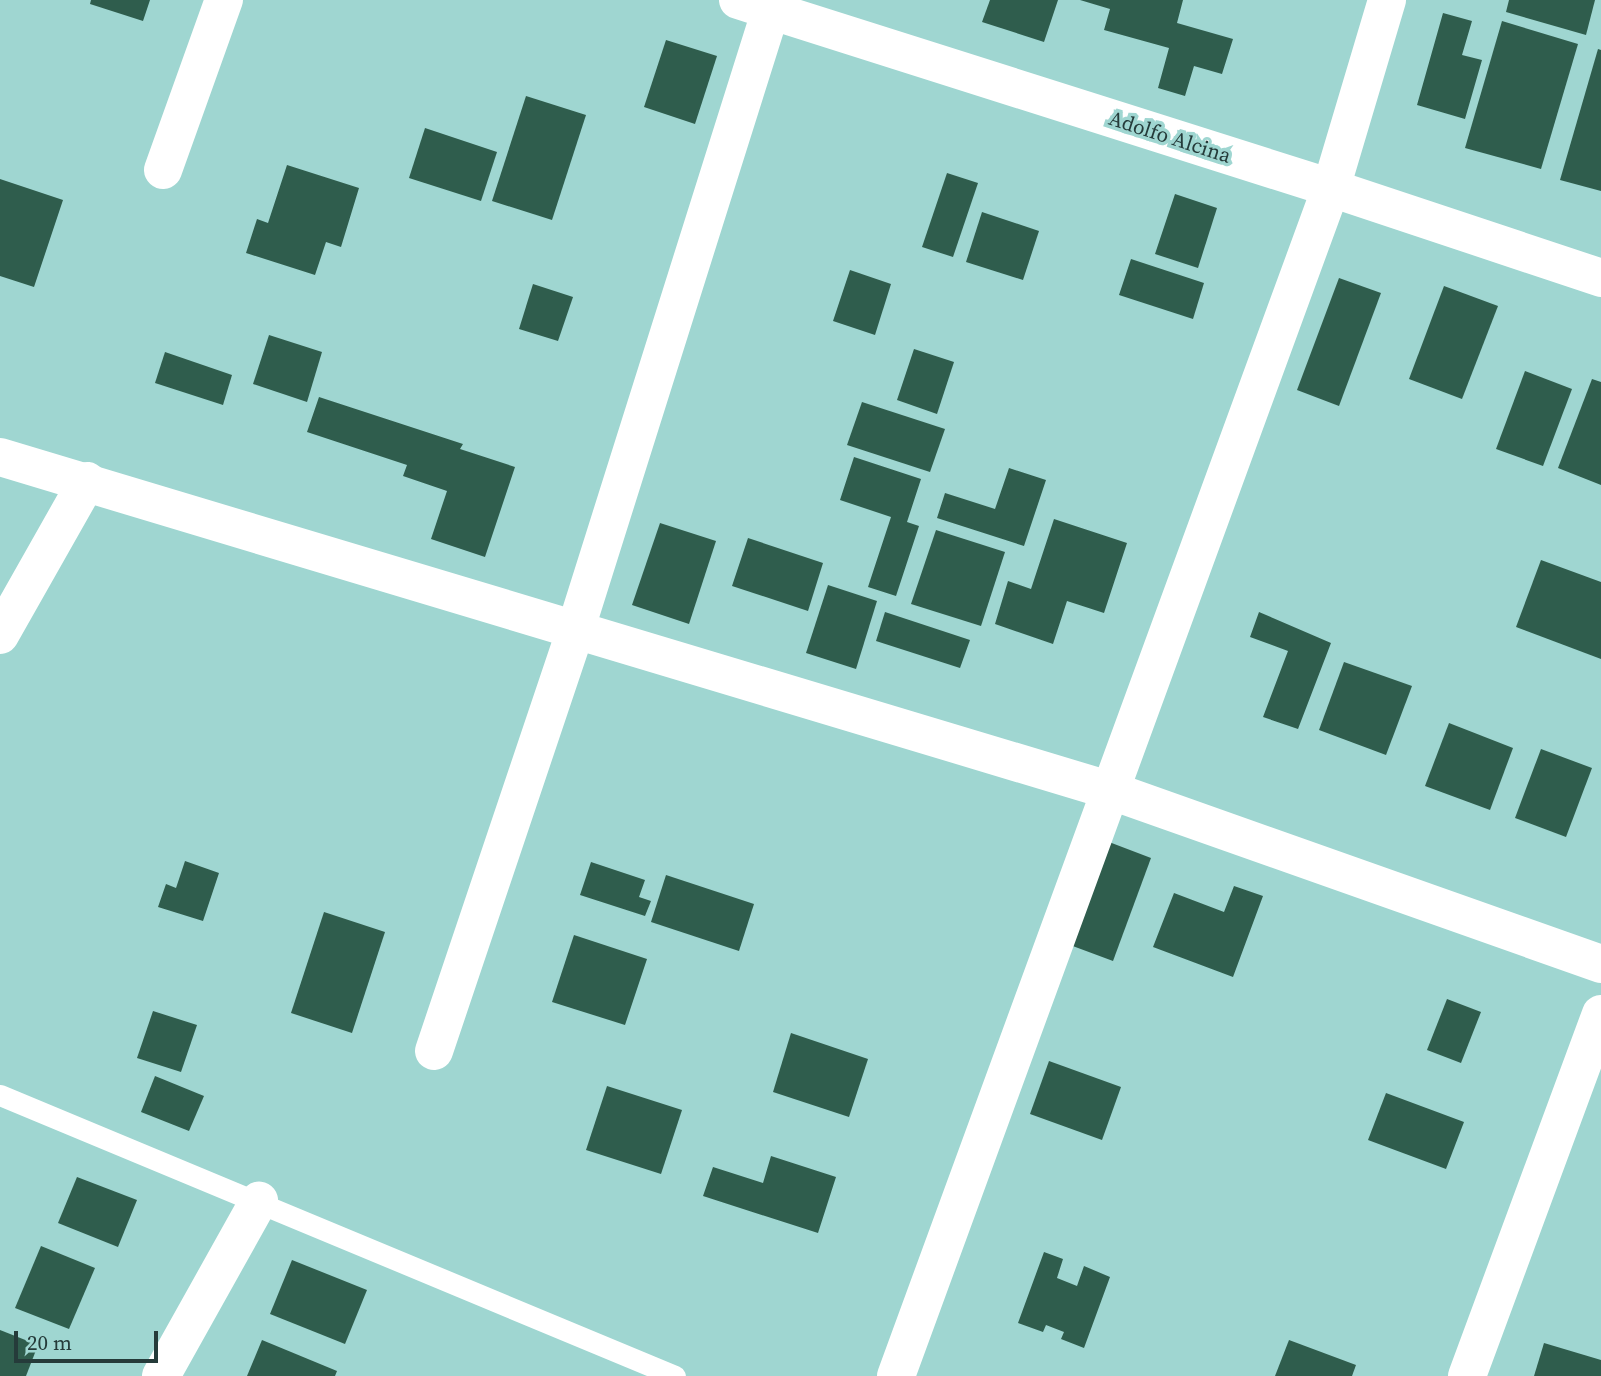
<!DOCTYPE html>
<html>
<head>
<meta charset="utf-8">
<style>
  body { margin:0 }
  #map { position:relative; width:1601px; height:1376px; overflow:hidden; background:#9fd6d1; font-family:"Source Serif 4",serif }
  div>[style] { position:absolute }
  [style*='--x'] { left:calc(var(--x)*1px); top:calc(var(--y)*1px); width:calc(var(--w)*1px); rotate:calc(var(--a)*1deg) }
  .building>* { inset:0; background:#2f5d4d }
  .lane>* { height:21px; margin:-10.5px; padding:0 10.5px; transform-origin:10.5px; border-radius:10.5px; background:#fff }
  .street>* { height:38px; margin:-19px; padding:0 19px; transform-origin:19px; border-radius:19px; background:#fff }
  span { translate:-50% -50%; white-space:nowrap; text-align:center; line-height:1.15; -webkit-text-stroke:7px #9fd6d1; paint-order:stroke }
  .street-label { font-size:21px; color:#253b3a }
  .scale { position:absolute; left:14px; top:1331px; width:144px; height:32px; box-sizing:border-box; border:4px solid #253b3a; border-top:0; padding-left:9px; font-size:21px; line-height:24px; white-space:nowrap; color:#253b3a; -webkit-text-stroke:5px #9fd6d1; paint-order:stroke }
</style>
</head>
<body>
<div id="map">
  <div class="building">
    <i style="clip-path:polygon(91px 0,150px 0,143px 21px,90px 4px)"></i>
    <i style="clip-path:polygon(990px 0,1058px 0,1044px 42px,982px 22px)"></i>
    <i style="clip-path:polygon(1080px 0,1183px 0,1177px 23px,1233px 39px,1222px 74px,1194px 66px,1185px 96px,1158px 88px,1169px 48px,1104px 30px,1110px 9px)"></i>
    <i style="clip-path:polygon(1509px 0,1595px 0,1586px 35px,1506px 12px)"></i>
    <i style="clip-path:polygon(1443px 13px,1472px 21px,1462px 55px,1482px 60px,1465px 119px,1417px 105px)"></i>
    <i style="clip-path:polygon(1502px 21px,1578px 44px,1541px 169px,1465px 148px)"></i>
    <i style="clip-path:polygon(666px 40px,717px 56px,695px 124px,644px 107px)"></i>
    <i style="clip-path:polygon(1598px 49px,1601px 50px,1601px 191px,1560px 180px)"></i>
    <i style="clip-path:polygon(526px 96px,586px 115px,552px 220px,492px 201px)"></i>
    <i style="clip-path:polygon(425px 128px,497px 152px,481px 201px,409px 178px)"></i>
    <i style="clip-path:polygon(287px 165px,359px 188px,341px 247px,326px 242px,315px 275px,246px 253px,257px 219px,268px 223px)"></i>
    <i style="clip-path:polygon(947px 173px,978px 183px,953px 257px,922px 247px)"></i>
    <i style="clip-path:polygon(0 179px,63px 200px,34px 287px,0 276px)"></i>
    <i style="clip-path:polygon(1175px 194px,1217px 208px,1198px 268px,1155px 254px)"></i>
    <i style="clip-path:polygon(982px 212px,1039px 231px,1023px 280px,966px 262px)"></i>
    <i style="clip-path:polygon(1131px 259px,1204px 283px,1193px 319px,1119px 295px)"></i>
    <i style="clip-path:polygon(850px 270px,891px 284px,875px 335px,833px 321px)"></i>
    <i style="clip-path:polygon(1339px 278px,1381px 293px,1339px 406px,1297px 390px)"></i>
    <i style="clip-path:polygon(533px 284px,573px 297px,558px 341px,519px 329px)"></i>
    <i style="clip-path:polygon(1444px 286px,1498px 306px,1462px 399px,1409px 379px)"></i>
    <i style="clip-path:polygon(269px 335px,322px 352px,307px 402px,253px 384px)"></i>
    <i style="clip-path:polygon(914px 349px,954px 362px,937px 414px,897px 400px)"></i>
    <i style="clip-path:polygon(165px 352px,232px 375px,223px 405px,155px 383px)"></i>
    <i style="clip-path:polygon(1525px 371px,1572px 389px,1543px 466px,1496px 449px)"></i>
    <i style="clip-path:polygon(1592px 379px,1601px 382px,1601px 485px,1558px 468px)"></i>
    <i style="clip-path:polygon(319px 397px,463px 444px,460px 449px,515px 467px,485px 557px,431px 539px,447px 491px,403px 476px,407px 465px,307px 432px)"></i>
    <i style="clip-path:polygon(862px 402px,945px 429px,930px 472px,847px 445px)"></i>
    <i style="clip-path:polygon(854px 457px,921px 479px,907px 522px,919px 526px,896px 596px,868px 587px,891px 517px,840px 500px)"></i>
    <i style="clip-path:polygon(1009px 468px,1046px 480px,1024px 546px,937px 518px,945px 493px,995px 509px)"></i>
    <i style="clip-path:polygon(1054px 519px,1127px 543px,1104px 613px,1067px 601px,1053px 644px,995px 624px,1008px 581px,1031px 589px)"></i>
    <i style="clip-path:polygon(660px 523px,716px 541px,689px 624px,632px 605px)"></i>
    <i style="clip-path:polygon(936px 530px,1005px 552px,981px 626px,911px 604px)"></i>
    <i style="clip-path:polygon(748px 538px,823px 563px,808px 611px,732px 586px)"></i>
    <i style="clip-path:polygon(1541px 560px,1601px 582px,1601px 659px,1516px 627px)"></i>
    <i style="clip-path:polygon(828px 585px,877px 601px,856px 669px,806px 653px)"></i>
    <i style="clip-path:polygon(885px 612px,970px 640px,960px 668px,876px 641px)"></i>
    <i style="clip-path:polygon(1259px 612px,1331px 643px,1298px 729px,1263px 717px,1288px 651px,1250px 637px)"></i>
    <i style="clip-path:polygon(1344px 662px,1412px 686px,1386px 755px,1319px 730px)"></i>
    <i style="clip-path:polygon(1449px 723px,1513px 748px,1490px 810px,1425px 786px)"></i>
    <i style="clip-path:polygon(1541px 749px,1592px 768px,1566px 837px,1515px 818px)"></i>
    <i style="clip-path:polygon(1109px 842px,1151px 858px,1113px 961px,1070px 945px)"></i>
    <i style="clip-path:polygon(185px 861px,219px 873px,203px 921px,158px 907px,166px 884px,176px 888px)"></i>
    <i style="clip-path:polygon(591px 862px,645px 880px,639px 897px,651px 901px,645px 916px,580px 895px)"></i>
    <i style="clip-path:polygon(666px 875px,754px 904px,739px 951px,651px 922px)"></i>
    <i style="clip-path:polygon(1234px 886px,1263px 896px,1233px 977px,1153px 947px,1174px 893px,1224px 912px)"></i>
    <i style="clip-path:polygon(324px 912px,385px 932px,352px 1033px,291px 1013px)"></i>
    <i style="clip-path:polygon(574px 935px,647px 959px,625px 1025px,552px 1002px)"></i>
    <i style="clip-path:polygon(1447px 999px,1481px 1012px,1461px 1063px,1427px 1050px)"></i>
    <i style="clip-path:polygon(153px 1011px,197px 1025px,181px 1072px,137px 1058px)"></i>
    <i style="clip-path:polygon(791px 1033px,868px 1059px,849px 1117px,773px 1092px)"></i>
    <i style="clip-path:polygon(1049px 1061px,1121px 1087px,1102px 1140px,1030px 1114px)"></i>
    <i style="clip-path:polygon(155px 1076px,204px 1096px,189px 1131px,141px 1112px)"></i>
    <i style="clip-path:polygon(607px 1086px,682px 1110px,661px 1174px,586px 1150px)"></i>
    <i style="clip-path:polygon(1386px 1093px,1464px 1122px,1446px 1169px,1368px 1140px)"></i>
    <i style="clip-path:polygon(771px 1156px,836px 1177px,818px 1233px,703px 1196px,713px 1167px,763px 1183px)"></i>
    <i style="clip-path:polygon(77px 1177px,137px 1200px,118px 1247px,58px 1223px)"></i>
    <i style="clip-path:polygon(41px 1246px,95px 1268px,69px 1329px,15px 1308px)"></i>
    <i style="clip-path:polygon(1044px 1252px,1063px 1259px,1057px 1278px,1077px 1286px,1084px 1266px,1110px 1277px,1084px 1348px,1061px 1339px,1064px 1332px,1046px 1325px,1043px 1332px,1018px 1323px)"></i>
    <i style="clip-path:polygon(292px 1260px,367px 1290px,345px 1344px,270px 1314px)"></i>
    <i style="clip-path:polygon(0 1330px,38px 1345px,26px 1376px,0 1376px)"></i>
    <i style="clip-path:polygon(262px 1340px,337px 1371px,335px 1376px,247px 1376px)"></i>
    <i style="clip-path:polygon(1289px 1340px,1356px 1365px,1352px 1376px,1275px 1376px)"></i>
    <i style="clip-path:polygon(1544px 1343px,1601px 1360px,1601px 1376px,1534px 1376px)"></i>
  </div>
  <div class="lane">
    <i style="--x:0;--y:1095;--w:731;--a:22.6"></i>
  </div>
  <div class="street">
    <i style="--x:738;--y:0;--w:622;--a:17.59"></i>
    <i style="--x:1331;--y:188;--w:285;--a:18.4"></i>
    <i style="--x:163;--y:170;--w:181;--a:-70.3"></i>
    <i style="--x:0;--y:457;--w:1161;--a:16.72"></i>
    <i style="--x:1112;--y:791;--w:519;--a:19.48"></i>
    <i style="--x:0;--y:635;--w:177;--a:-60.5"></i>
    <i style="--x:434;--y:1051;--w:446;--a:-71.4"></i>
    <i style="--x:576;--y:628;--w:658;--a:-72.5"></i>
    <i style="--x:161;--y:1376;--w:201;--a:-60.8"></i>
    <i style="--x:896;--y:1376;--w:1265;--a:-69.89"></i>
    <i style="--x:1331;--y:188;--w:196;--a:-73.4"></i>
    <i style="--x:1467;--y:1376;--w:386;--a:-69.7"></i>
  </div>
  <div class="street-label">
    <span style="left:1170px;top:137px;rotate:18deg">Adolfo Alcina</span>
  </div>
  <div class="scale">20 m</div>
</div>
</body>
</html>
